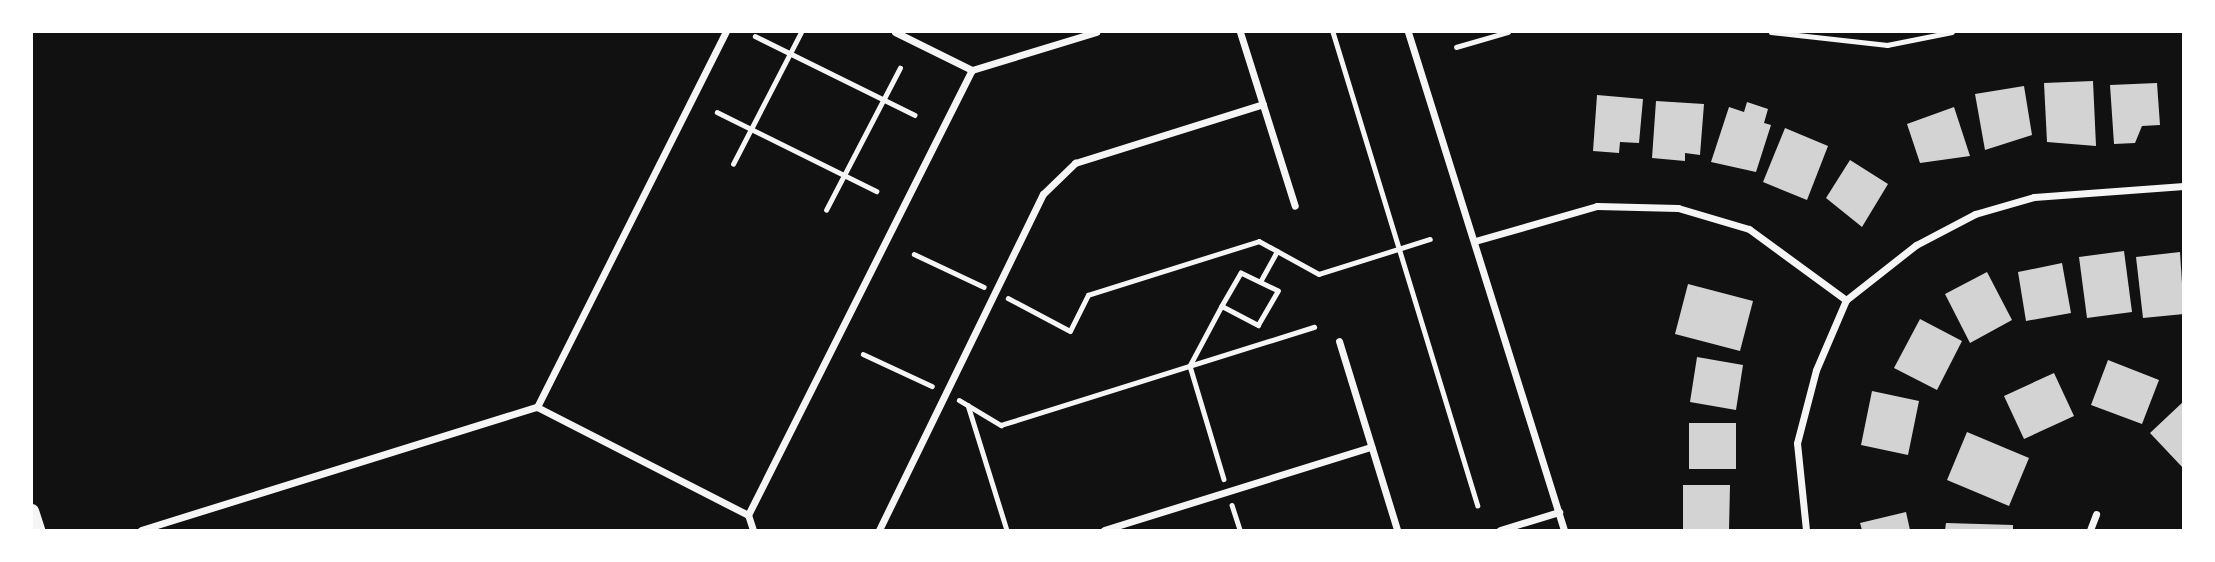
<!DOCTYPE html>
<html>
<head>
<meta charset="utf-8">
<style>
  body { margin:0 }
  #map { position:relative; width:2215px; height:562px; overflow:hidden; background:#111; font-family:"Alegreya Sans",sans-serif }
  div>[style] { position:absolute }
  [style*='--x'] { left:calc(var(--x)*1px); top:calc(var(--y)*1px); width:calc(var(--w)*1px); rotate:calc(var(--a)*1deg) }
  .building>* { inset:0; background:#d3d3d3 }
  .path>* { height:4.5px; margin:-2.25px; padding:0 2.25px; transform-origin:2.25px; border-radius:2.25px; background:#f5f5f5 }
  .minor>* { height:7px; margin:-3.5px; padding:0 3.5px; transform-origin:3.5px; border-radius:3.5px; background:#f5f5f5 }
  .secondary>* { height:14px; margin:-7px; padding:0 7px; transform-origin:7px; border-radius:7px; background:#f5f5f5 }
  span { translate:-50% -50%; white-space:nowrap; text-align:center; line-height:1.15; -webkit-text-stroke:5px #fff; paint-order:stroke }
  .frame { position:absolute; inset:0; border:33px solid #fff; pointer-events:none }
</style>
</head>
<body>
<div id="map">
  <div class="building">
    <i style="clip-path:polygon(2093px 81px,2096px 146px,2047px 142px,2044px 83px)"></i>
    <i style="clip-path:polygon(2157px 83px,2160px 125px,2142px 126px,2135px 143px,2114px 144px,2110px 85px)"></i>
    <i style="clip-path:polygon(2024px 86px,2032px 135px,1985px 150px,1975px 94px)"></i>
    <i style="clip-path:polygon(1597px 95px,1643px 99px,1639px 143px,1620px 142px,1619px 153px,1593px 151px)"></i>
    <i style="clip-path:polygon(1656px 101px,1704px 104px,1700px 155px,1685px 153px,1685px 161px,1652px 158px)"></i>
    <i style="clip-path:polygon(1747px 102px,1768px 109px,1764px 123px,1771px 125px,1756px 172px,1711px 162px,1729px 107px,1744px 112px)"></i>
    <i style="clip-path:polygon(1954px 107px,1970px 156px,1920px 163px,1907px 124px)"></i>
    <i style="clip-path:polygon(1785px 128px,1828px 146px,1807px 200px,1763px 182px)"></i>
    <i style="clip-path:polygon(1850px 160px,1888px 184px,1862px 227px,1826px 198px)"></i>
    <i style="clip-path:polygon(2124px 251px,2132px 312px,2087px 318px,2079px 257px)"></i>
    <i style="clip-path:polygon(2180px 252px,2184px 314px,2143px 318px,2136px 257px)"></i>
    <i style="clip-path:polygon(2062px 263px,2071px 313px,2026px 321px,2018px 272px)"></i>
    <i style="clip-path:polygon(1987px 272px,2012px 320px,1970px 343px,1945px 294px)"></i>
    <i style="clip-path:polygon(1688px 284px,1753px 301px,1740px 351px,1675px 334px)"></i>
    <i style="clip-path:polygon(1920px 319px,1962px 341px,1937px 390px,1894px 368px)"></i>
    <i style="clip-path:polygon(1697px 357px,1743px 365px,1736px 410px,1690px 402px)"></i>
    <i style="clip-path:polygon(2108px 360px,2159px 380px,2142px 424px,2091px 405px)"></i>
    <i style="clip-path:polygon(2054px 373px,2074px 416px,2024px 439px,2004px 396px)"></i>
    <i style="clip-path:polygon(1872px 391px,1919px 401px,1908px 455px,1861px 445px)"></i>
    <i style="clip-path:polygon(2184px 401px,2184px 469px,2150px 433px)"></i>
    <i style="clip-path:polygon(1689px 423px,1736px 423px,1736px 469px,1689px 469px)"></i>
    <i style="clip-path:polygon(1967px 432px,2029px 458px,2009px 506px,1947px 480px)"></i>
    <i style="clip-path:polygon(1683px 485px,1730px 485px,1729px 530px,1683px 530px)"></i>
    <i style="clip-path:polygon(1906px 512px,1910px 530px,1862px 530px,1860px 523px)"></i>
    <i style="clip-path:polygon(1946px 523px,2013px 525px,2013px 530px,1945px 530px)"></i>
  </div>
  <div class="path">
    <i style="--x:1333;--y:32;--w:495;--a:73"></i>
    <i style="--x:1771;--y:32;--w:117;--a:6.4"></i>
    <i style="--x:1887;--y:45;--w:66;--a:-11.3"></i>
    <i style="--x:755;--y:36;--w:178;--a:26.3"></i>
    <i style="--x:1456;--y:47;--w:54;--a:-16.1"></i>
    <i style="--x:717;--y:112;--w:178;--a:26.4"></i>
    <i style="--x:733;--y:164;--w:148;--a:-62.7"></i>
    <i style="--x:826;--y:210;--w:160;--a:-62.5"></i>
    <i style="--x:914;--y:254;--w:77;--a:25.2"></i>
    <i style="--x:1260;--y:282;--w:35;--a:-61"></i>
    <i style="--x:1008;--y:298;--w:70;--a:28"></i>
    <i style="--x:1070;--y:331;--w:40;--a:-63.4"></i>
    <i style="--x:1088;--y:295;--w:179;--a:-17.5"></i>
    <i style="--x:1259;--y:241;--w:68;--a:28.8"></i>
    <i style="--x:1319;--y:274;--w:116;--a:-17.5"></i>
    <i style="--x:1222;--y:306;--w:41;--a:27.8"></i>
    <i style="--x:1258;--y:325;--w:39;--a:-60"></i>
    <i style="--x:1278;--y:291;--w:41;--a:-154.1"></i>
    <i style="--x:1241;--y:273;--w:38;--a:120"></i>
    <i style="--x:1222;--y:306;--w:68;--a:118.1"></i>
    <i style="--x:1190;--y:366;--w:118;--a:73.3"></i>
    <i style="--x:863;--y:354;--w:76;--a:24.9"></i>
    <i style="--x:959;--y:400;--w:49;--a:30.8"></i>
    <i style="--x:1001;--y:425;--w:328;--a:-17.4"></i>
    <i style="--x:968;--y:405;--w:131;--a:72.7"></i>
    <i style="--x:1232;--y:505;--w:26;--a:72"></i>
  </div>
  <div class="minor">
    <i style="--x:895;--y:32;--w:86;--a:26.3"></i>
    <i style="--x:1240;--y:32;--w:182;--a:72.5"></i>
    <i style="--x:1408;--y:32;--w:522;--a:72.61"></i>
    <i style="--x:972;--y:70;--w:130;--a:-17"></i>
    <i style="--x:1475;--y:241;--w:127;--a:-16"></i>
    <i style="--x:1597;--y:206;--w:81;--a:1.4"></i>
    <i style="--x:1678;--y:208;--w:74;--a:16.5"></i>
    <i style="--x:1749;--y:229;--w:120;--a:36.2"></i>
    <i style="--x:1339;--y:341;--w:198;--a:72.9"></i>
    <i style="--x:537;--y:407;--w:237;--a:27.1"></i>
    <i style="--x:141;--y:530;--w:415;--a:-17.3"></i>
    <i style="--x:537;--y:407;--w:420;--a:-63.3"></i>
    <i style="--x:753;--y:530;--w:16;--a:-108"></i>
    <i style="--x:748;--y:515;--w:498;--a:-63.3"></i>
    <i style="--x:879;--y:530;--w:374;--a:-64"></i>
    <i style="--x:1043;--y:194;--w:45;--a:-44.1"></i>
    <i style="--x:1075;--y:163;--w:197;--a:-17.4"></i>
    <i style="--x:1104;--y:530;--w:280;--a:-17.3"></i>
    <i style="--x:1500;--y:530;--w:62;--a:-17"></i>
    <i style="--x:1806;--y:530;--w:87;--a:-95.9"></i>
    <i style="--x:1797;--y:443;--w:75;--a:-75.4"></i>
    <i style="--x:1816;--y:370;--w:76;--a:-66.8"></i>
    <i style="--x:1846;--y:300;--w:89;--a:-38.2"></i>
    <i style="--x:1916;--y:245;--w:67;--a:-27.7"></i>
    <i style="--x:1975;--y:214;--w:61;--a:-16.1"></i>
    <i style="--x:2034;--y:197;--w:150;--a:-4.2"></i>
    <i style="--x:2090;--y:530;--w:17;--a:-69"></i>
  </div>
  <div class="secondary">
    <i style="--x:32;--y:511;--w:20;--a:72"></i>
  </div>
  <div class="frame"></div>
</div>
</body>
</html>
